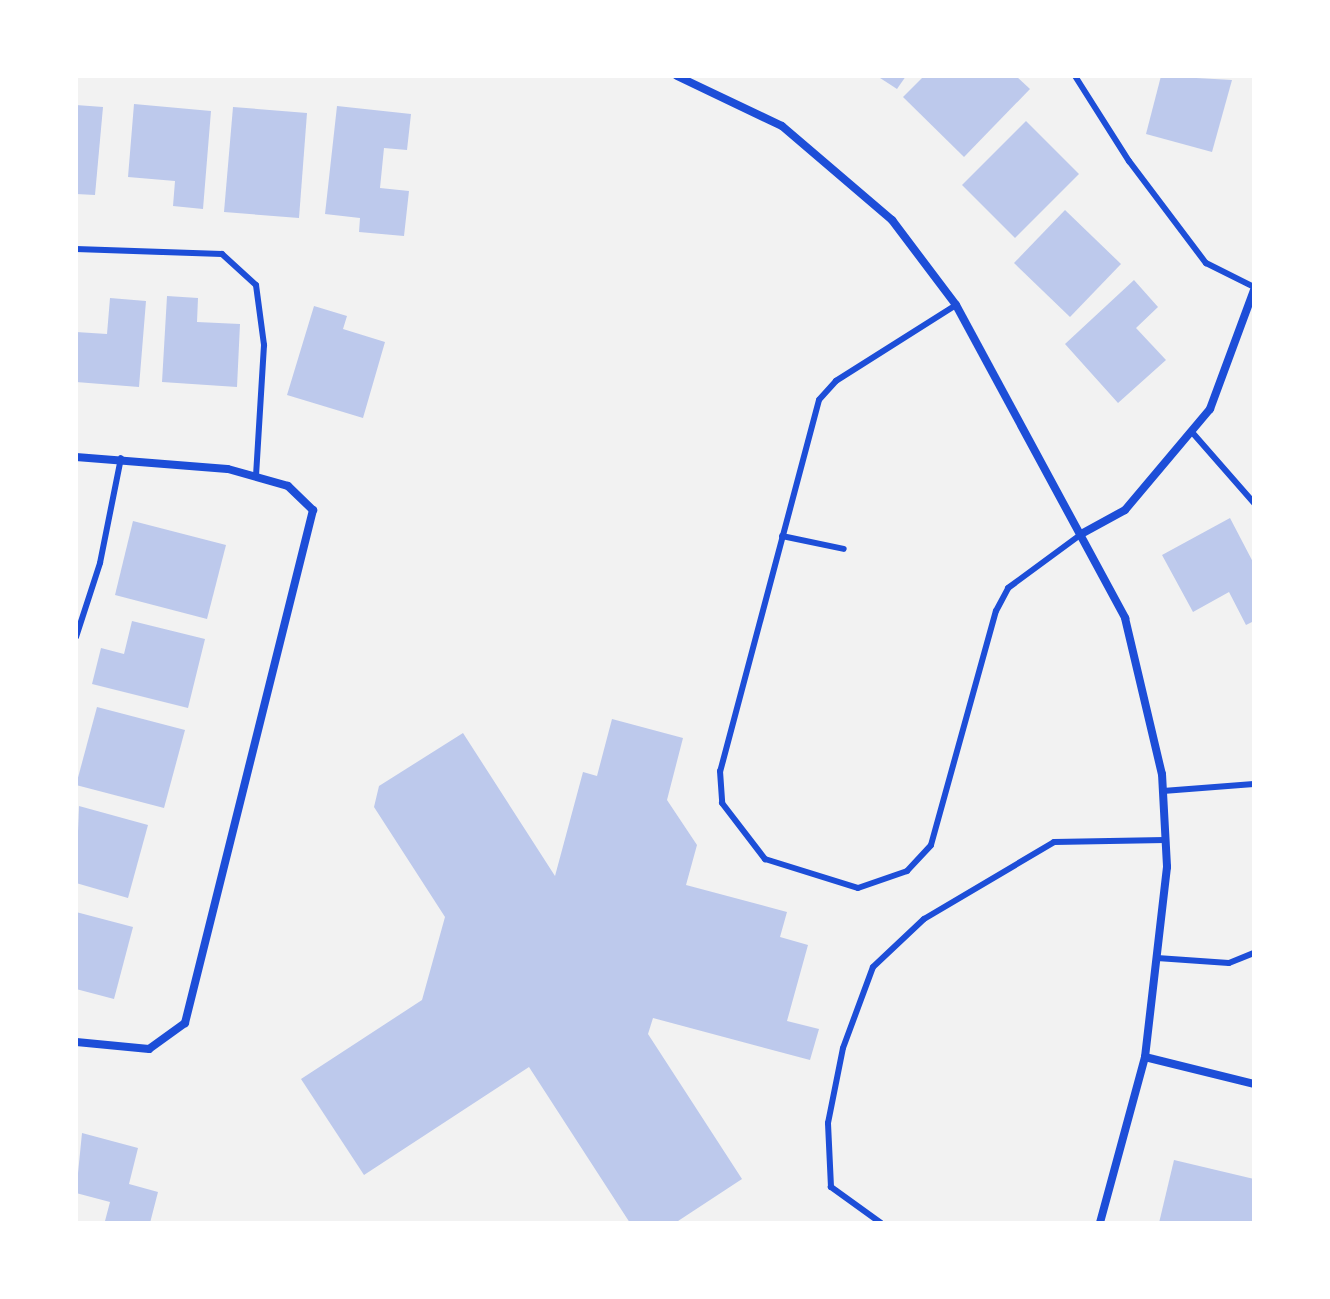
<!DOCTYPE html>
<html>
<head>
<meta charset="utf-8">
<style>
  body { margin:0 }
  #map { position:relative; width:1330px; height:1299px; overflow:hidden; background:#f2f2f2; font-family:"DM Sans",sans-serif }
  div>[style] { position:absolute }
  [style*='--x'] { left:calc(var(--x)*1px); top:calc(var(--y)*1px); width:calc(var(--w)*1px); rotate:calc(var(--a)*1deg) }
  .building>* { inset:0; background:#bdc9ec }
  .service>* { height:6px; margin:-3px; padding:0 3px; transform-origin:3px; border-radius:3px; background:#1d4ed8 }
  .minor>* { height:8px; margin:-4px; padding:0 4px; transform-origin:4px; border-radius:4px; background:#1d4ed8 }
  span { translate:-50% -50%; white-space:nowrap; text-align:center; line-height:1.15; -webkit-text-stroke:8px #fff; paint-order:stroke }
  .frame { position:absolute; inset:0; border:78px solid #fff; pointer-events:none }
</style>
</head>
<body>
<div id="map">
  <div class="building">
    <i style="clip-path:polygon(877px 76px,906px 76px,897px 89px)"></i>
    <i style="clip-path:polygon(924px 76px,1016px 76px,1030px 89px,964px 157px,903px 97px)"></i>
    <i style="clip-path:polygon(1161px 76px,1232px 80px,1212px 152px,1146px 134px)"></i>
    <i style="clip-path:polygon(134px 104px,211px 111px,203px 209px,173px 206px,175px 181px,128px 177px)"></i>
    <i style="clip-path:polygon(76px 105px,103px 107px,95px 195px,76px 194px)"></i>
    <i style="clip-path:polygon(337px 106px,411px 114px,407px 150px,384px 148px,380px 188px,409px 191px,404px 236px,359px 232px,360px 218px,325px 214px)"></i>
    <i style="clip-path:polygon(233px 107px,307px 113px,299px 218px,224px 212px)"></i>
    <i style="clip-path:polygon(1026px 121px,1079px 174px,1015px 238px,962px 185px)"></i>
    <i style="clip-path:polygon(1065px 210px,1121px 264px,1070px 317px,1014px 263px)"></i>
    <i style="clip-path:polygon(1134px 280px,1158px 307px,1136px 328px,1166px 360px,1118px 403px,1065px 344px)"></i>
    <i style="clip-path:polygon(167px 296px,198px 298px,197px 322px,240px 324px,237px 387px,162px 382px)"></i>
    <i style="clip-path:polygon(110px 298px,146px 301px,139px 387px,76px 382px,76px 332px,107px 334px)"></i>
    <i style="clip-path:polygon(314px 306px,347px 316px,343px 329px,385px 342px,363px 418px,287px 395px)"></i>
    <i style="clip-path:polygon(1230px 518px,1254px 564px,1254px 621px,1246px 625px,1229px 592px,1193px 612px,1162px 555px)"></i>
    <i style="clip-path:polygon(133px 521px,226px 545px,207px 619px,115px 595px)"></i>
    <i style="clip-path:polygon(132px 621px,205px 639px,188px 708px,92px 684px,101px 648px,124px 654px)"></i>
    <i style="clip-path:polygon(97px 707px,185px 730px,164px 808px,76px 785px)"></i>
    <i style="clip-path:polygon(612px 719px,683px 738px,667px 800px,697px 845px,686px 885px,787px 912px,780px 937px,808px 945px,787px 1021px,819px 1029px,810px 1060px,653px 1018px,648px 1034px,742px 1179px,675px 1223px,630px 1223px,529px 1067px,364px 1175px,301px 1079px,422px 1000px,445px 917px,374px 807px,379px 786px,463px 733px,555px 876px,583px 772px,597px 776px)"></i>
    <i style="clip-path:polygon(79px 806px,148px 825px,128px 898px,76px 883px)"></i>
    <i style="clip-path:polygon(76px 912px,133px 927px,114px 999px,76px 989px)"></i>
    <i style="clip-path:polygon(82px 1133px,138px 1148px,129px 1184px,158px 1192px,150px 1223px,105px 1221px,110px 1202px,76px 1193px)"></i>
    <i style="clip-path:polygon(1174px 1160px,1254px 1179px,1254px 1223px,1159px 1223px)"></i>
  </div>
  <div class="service">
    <i style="--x:1075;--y:76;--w:101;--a:57.6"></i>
    <i style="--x:1129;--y:161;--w:128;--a:53"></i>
    <i style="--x:1206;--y:263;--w:54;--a:26.6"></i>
    <i style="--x:76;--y:249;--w:146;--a:2"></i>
    <i style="--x:222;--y:254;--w:46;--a:42.4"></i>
    <i style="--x:256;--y:285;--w:61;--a:82.4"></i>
    <i style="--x:264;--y:345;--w:132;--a:93.5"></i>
    <i style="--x:956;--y:305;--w:142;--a:147.7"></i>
    <i style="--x:836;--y:381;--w:25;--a:132"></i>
    <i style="--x:819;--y:400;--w:384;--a:104.9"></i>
    <i style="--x:720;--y:771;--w:32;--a:86"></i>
    <i style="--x:722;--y:803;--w:71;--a:52.5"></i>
    <i style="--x:765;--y:859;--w:97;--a:17.3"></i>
    <i style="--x:858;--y:888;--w:52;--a:-19.1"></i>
    <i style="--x:907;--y:871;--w:35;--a:-47"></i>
    <i style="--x:931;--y:845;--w:243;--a:-74.5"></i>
    <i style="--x:996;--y:611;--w:26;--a:-62"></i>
    <i style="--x:1008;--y:588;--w:93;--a:-36.3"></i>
    <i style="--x:1191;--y:431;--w:96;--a:48.8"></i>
    <i style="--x:782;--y:536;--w:63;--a:11.8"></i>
    <i style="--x:76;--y:637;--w:78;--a:-72"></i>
    <i style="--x:100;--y:563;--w:107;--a:-78.7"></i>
    <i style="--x:1163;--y:791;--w:91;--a:-4.4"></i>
    <i style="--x:1157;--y:958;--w:72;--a:4"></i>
    <i style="--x:1229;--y:963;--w:27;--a:-22"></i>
    <i style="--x:881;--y:1223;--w:62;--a:-144.2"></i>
    <i style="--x:831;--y:1187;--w:64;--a:-92.7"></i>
    <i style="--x:828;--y:1123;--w:76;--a:-78.7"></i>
    <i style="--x:843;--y:1048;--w:86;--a:-69.7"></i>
    <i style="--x:873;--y:967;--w:70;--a:-43.3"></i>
    <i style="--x:924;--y:919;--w:151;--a:-30.6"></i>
    <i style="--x:1054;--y:842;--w:111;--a:-1"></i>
  </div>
  <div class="minor">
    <i style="--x:677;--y:76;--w:116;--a:25.5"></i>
    <i style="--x:782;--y:126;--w:145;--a:40.5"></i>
    <i style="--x:892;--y:220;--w:106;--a:53"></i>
    <i style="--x:956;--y:305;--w:356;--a:61.6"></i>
    <i style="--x:1125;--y:618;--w:160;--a:76.7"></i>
    <i style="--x:1162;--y:774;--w:93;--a:86.9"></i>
    <i style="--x:1167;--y:867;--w:191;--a:96.6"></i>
    <i style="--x:1145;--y:1057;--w:172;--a:105.2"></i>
    <i style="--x:76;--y:457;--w:152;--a:4.5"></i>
    <i style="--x:228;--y:469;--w:62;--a:15.8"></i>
    <i style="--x:288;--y:486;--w:35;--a:44"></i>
    <i style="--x:313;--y:510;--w:529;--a:104.01"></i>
    <i style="--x:185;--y:1023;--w:44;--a:144.2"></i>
    <i style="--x:149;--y:1049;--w:73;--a:-174.5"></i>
    <i style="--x:1083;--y:533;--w:48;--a:-28.7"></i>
    <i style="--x:1125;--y:510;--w:132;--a:-49.9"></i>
    <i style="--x:1210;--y:409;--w:127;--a:-69.7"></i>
    <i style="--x:1145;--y:1057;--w:112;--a:13.9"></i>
  </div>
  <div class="frame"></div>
</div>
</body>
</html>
